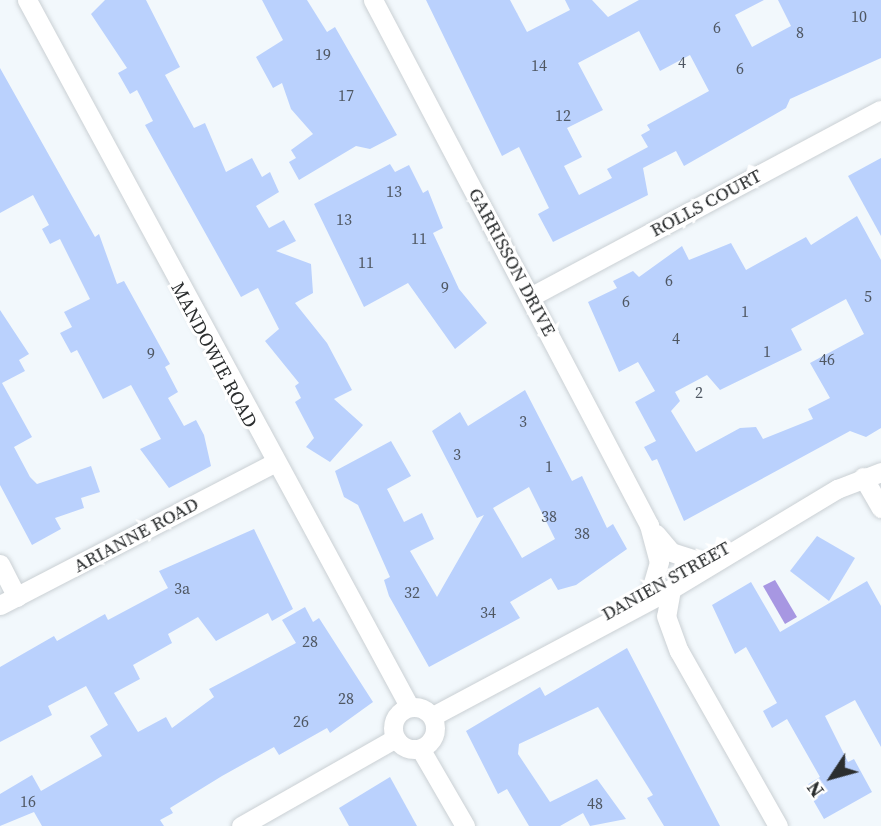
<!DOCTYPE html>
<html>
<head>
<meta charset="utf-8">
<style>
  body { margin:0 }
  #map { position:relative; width:881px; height:826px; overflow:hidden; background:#f2f8fc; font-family:"Source Serif 4",serif }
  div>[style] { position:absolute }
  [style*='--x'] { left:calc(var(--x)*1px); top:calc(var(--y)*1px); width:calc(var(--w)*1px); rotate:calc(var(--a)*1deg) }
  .water>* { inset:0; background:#a797e2 }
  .building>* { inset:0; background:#bad1fd }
  .roads { filter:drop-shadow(0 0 2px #cad0d4) drop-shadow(0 0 2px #cad0d4) }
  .minor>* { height:19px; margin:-9.5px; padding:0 9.5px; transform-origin:9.5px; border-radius:9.5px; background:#fff }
  .minor>.ring { margin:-9.5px; padding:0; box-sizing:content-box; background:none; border:19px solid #fff; border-radius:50% }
  span { translate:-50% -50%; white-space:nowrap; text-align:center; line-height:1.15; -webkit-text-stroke:6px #fff; paint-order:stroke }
  .number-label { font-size:16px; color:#4f5762 }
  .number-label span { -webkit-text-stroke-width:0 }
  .street-label { font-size:19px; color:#2b2e2f }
  .north { position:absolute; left:797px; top:742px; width:70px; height:70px; -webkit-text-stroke:5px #fff; paint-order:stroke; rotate:234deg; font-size:19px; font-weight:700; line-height:28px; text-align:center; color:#2b2e2f }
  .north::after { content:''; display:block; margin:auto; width:24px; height:32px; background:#2b2e2f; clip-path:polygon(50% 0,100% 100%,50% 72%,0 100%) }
</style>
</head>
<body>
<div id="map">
  <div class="water">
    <i style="clip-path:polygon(775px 580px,797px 617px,785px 624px,763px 586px)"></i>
  </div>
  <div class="building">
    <i style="clip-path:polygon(105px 0,146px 0,180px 67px,165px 75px,194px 128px,205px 123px,226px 172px,252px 158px,262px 177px,270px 172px,279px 192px,256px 206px,269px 228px,284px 220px,296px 241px,276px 251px,311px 264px,313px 293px,295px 303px,327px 343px,352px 390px,334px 399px,363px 425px,330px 462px,306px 447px,314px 438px,295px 402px,301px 398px,295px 386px,299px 383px,265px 341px,279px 329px,258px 288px,241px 297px,145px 125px,153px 121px,137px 90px,130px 94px,118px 73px,127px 68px,91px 14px)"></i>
    <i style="clip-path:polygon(262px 0,307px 0,327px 32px,335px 27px,397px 135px,370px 149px,356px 146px,299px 180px,289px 162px,296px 158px,291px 150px,313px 134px,291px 109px,282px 83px,273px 88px,256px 57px,283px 40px)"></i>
    <i style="clip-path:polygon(evenodd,426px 0,510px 0,527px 32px,570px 10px,565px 0,592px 0,608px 17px,639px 0,764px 0,735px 15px,752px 47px,791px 26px,778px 0,881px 0,881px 58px,790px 99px,786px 108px,684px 166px,676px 151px,643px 168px,648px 195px,553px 242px,538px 214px,549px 208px,519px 147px,502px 156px,426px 0,639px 31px,660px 71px,690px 55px,709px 91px,647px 125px,650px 130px,641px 135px,648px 147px,607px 169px,612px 178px,579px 195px,564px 166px,582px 157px,567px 128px,603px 110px,578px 63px,639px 31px)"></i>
    <i style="clip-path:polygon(0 68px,95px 237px,99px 234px,117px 284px,124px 281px,170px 364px,165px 367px,178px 392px,168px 398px,184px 426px,196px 420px,204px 435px,211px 466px,169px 488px,140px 449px,161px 439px,131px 385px,103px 399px,77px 350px,71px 353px,60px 333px,72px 327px,64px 312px,90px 299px,60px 239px,50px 244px,42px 229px,49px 225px,33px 195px,0 213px)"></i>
    <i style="clip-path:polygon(881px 158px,881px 236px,848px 176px)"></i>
    <i style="clip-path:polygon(390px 164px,395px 172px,409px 165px,423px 193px,428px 190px,443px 228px,433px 233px,459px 289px,487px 323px,455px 349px,408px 283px,364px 307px,314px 204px)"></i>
    <i style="clip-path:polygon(evenodd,857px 216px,881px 260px,881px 428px,866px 437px,850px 431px,684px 521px,657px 459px,652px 461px,644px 447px,656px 441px,635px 402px,655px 391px,638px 362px,619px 372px,588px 302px,617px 288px,613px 281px,633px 271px,639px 277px,682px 246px,689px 260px,731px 243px,746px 270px,806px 237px,811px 245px,857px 216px,846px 299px,864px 334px,810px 363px,830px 398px,808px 409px,813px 419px,763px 439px,756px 427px,740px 428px,696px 452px,671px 411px,680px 401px,675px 392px,707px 375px,720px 390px,802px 350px,791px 329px,846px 299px)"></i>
    <i style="clip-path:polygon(0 310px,29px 354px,19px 360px,25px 371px,2px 383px,32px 437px,14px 447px,30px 477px,37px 484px,91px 466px,100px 492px,81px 498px,84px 508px,55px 518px,61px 529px,32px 545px,0 485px)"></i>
    <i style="clip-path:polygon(evenodd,525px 390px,572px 481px,582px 476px,607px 528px,613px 524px,627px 549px,576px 585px,558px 590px,551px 578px,510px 602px,520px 618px,429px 667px,389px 596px,384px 580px,390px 577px,358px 505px,344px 497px,335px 471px,391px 441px,411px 476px,387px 489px,404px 522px,422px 513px,434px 539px,410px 551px,437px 597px,484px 515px,477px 518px,432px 431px,460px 412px,468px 426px,525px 390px,529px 487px,555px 539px,522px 558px,493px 508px,529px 487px)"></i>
    <i style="clip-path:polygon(254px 529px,293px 609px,272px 621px,268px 613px,216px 641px,198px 617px,168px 634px,172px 643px,133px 665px,140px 679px,114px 693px,138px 732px,166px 717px,172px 728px,214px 697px,209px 689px,296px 643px,282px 620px,305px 607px,313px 622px,319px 618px,373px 702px,330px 733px,327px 728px,279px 755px,274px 747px,222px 776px,170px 808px,173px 813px,160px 820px,164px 826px,42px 826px,34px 812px,0 826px,0 794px,32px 775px,41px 791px,102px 756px,90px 736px,108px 725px,86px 686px,48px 706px,52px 715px,0 742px,0 667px,54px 636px,57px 641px,105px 614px,108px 620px,168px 588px,159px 571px)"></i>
    <i style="clip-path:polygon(817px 536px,855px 558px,829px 601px,790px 571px)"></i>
    <i style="clip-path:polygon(867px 581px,881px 606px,881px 747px,855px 700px,825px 716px,848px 762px,854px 759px,872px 792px,824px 819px,805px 786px,820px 777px,787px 719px,772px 728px,763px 711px,777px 703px,746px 647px,735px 654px,712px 605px,751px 582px,780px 632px)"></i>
    <i style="clip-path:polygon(627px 648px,720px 826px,664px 826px,647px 798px,653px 795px,598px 707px,519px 744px,518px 754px,550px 802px,597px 779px,626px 819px,590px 826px,583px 813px,560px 826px,529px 826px,507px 789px,498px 794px,466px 731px,540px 687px,545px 696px)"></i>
    <i style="clip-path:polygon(390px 777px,417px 826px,349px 826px,339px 808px)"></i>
  </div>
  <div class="roads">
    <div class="minor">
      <i style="--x:27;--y:0;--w:803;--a:61.58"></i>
      <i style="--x:373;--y:0;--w:593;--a:62.27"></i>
      <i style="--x:649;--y:525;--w:38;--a:75"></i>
      <i style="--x:659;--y:562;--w:26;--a:106"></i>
      <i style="--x:532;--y:296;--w:395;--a:-28.1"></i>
      <i style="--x:863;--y:477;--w:36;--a:60"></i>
      <i style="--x:656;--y:534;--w:23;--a:50"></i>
      <i style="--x:671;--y:552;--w:28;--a:18"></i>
      <i style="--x:0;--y:564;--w:37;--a:63"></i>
      <i style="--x:671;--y:589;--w:27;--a:100"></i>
      <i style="--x:666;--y:616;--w:37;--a:70"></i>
      <i style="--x:679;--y:651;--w:201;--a:60.5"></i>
      <i style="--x:0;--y:605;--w:306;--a:-27.4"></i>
      <i class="ring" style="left:393px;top:707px;width:23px;height:23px"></i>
      <i style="--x:433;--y:716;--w:270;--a:-28.1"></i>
      <i style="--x:671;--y:589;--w:194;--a:-31.1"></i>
      <i style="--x:837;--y:489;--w:47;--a:-21.1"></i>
      <i style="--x:421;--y:750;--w:88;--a:59.9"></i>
      <i style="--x:241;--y:826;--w:176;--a:-29.6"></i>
    </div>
  </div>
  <div class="number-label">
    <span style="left:859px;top:16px">10</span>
    <span style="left:717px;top:27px">6</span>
    <span style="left:800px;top:32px">8</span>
    <span style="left:323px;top:54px">19</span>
    <span style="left:682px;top:62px">4</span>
    <span style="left:539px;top:65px">14</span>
    <span style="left:740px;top:68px">6</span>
    <span style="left:346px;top:95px">17</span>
    <span style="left:563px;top:115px">12</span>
    <span style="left:394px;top:191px">13</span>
    <span style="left:344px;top:219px">13</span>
    <span style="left:419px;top:238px">11</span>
    <span style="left:366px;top:262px">11</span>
    <span style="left:669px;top:280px">6</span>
    <span style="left:445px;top:287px">9</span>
    <span style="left:868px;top:296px">5</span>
    <span style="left:626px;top:301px">6</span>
    <span style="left:745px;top:311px">1</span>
    <span style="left:676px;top:338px">4</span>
    <span style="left:767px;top:351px">1</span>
    <span style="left:151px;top:353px">9</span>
    <span style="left:827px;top:359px">46</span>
    <span style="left:699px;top:392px">2</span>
    <span style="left:523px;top:421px">3</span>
    <span style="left:457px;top:454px">3</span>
    <span style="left:549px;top:466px">1</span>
    <span style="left:549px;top:516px">38</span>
    <span style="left:582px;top:533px">38</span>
    <span style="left:182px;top:588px">3a</span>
    <span style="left:412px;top:592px">32</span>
    <span style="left:488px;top:612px">34</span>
    <span style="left:310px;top:641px">28</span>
    <span style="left:346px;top:698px">28</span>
    <span style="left:301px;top:721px">26</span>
    <span style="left:28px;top:801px">16</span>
    <span style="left:595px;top:803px">48</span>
  </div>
  <div class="street-label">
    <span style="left:706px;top:203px;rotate:-28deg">ROLLS COURT</span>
    <span style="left:512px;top:262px;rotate:62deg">GARRISSON DRIVE</span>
    <span style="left:214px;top:355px;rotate:62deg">MANDOWIE ROAD</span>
    <span style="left:136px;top:535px;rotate:-28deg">ARIANNE ROAD</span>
    <span style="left:666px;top:581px;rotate:-29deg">DANIEN STREET</span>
  </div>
  <div class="north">N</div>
</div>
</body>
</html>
